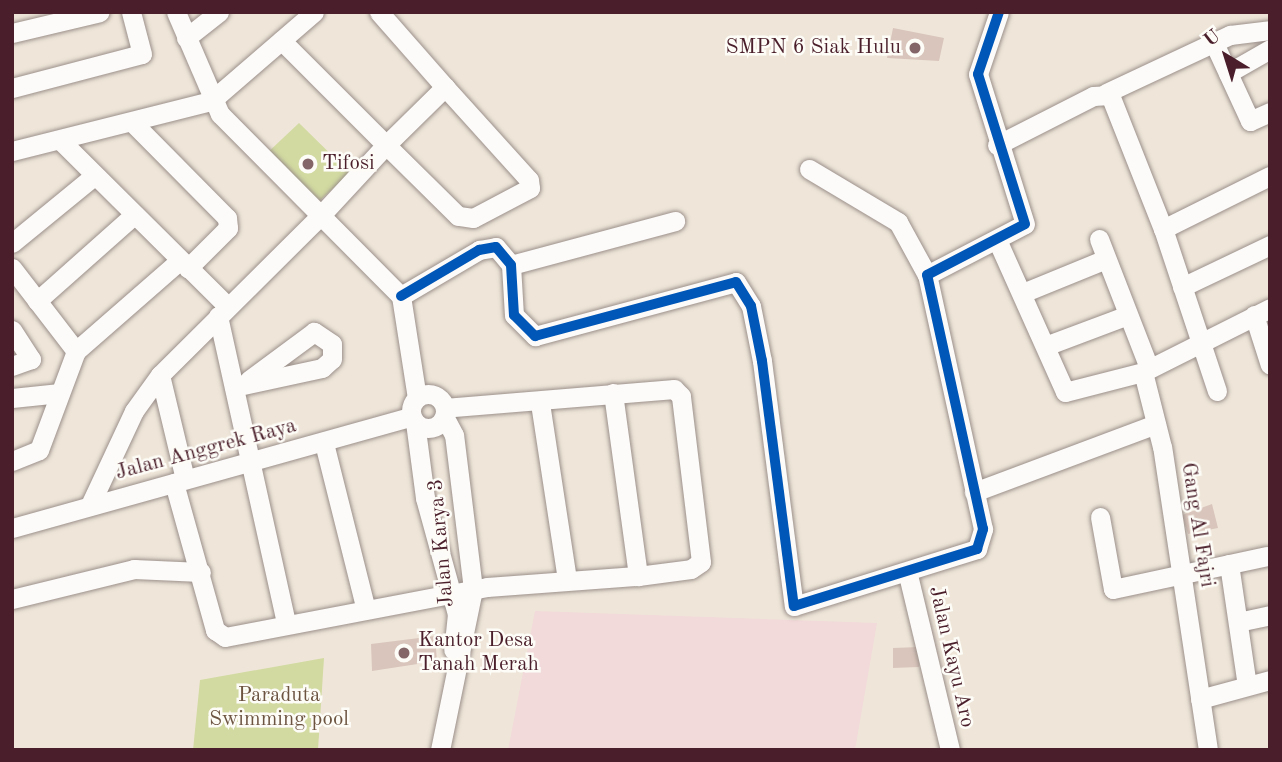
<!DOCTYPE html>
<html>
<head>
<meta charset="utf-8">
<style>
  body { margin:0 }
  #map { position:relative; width:1282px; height:762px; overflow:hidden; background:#efe6d9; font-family:"Old Standard TT",serif }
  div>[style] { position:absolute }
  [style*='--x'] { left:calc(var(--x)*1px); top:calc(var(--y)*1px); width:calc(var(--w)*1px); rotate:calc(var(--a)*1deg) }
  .built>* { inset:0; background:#f2d9da }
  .green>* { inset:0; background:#d2daa1 }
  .building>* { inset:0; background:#d9c5bb }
  .roads { filter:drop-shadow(0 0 2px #9b908b) drop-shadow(0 0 2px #9b908b) }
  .minor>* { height:19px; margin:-9.5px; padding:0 9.5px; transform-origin:9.5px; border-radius:9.5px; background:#fdfbf9 }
  .minor>.ring { margin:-9.5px; padding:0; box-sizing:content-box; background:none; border:19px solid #fdfbf9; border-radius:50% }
  .cycleway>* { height:10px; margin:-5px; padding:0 5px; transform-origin:5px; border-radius:5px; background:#0057b8 }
  .dots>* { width:19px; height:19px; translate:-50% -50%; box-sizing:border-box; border:4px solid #fdfcf7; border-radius:50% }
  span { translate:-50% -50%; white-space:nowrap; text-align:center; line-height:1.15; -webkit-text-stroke:5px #fdfcf7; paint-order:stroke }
  .poi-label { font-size:21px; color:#4a1f2b }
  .right { translate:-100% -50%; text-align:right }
  .left { translate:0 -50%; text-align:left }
  .street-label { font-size:21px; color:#4a1f2b }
  .park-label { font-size:21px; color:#6c5441 }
  .frame { position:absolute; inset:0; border:14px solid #4a1f2b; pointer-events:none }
  .north { position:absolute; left:1191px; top:21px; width:70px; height:70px; -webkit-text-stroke:5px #fdfcf7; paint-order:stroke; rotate:322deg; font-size:19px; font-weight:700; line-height:28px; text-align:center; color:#4a1f2b }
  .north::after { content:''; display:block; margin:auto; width:24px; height:32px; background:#4a1f2b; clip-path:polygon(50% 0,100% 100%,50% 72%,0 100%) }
</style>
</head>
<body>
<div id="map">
  <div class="built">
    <i style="clip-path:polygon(535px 611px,877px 623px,855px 750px,508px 750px)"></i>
  </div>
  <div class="green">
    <i style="clip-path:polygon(299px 123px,350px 173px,317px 203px,265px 155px)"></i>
    <i style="clip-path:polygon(324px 658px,318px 750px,193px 750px,200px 680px)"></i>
  </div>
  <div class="building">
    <i style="clip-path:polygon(893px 28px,944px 38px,939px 61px,887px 58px)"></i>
    <i style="clip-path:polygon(1212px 504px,1218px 528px,1188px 534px,1182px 515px)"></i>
    <i style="clip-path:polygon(435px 636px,437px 661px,372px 671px,371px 644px)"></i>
    <i style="clip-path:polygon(919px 647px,919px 667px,893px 668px,893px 648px)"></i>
  </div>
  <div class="roads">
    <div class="minor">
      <i style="--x:176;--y:12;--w:111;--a:66.7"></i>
      <i style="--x:220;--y:114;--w:257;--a:45.2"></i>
      <i style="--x:401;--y:296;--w:103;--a:81.1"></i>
      <i style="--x:379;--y:12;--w:100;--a:48.7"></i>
      <i style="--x:12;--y:33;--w:90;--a:-13.4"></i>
      <i style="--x:186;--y:38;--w:42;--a:-38.2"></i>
      <i style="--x:1214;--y:43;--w:86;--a:65.2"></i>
      <i style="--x:1250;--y:121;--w:22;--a:-24"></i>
      <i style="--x:1228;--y:73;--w:48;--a:-29.7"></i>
      <i style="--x:12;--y:88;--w:134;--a:-14.7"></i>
      <i style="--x:142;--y:54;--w:43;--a:-104.7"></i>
      <i style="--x:1106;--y:93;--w:137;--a:-25.1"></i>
      <i style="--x:1230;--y:35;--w:40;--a:-7.1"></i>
      <i style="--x:135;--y:125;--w:131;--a:45.3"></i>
      <i style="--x:227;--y:218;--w:10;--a:84"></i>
      <i style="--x:228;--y:228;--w:57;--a:135"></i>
      <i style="--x:60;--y:140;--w:235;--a:44.8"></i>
      <i style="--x:997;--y:145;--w:108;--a:-27"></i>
      <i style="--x:1093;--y:96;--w:17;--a:-3"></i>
      <i style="--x:1110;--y:95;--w:144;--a:68.4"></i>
      <i style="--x:12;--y:151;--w:205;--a:-14.1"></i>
      <i style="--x:211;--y:101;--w:136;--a:-40.8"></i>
      <i style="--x:809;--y:169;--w:104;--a:30.8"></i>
      <i style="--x:898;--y:222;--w:60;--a:61.3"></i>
      <i style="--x:1099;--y:239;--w:138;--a:68.8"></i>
      <i style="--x:998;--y:242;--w:164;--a:65.9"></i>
      <i style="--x:1065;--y:392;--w:81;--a:-14.4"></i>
      <i style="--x:12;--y:243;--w:106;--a:-39.3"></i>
      <i style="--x:511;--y:265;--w:170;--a:-15"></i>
      <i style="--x:12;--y:268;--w:105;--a:52.4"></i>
      <i style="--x:1182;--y:287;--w:98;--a:-25.5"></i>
      <i style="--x:1025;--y:292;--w:87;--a:-22.2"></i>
      <i style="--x:401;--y:296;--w:91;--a:-30.5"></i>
      <i style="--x:479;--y:250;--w:17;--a:-10"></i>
      <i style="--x:496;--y:247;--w:23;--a:50"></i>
      <i style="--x:511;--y:265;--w:50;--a:86.6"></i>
      <i style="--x:514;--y:315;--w:30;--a:45"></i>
      <i style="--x:535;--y:336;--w:208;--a:-15"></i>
      <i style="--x:736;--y:282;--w:28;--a:58"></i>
      <i style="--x:751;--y:306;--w:56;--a:78.7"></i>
      <i style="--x:762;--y:361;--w:247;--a:82.6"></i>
      <i style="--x:794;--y:606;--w:192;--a:-17.3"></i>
      <i style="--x:977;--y:549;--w:21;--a:-73"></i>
      <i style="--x:983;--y:529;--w:260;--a:-102.4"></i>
      <i style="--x:927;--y:275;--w:110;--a:-27.5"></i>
      <i style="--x:1025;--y:224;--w:157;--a:-107.4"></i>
      <i style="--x:978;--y:74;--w:65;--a:-71.3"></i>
      <i style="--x:37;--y:301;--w:130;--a:-41.6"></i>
      <i style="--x:1254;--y:315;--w:52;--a:72.3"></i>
      <i style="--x:218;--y:316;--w:314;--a:77.5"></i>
      <i style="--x:12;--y:330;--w:35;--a:57"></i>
      <i style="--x:31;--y:359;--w:20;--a:160"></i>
      <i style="--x:1048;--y:345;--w:85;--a:-20.6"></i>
      <i style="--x:160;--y:375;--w:107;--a:76.5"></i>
      <i style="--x:234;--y:387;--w:90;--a:-12.2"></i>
      <i style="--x:322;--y:368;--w:13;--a:-42"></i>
      <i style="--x:332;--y:359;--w:15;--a:-90"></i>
      <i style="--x:332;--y:344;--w:22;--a:-146"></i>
      <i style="--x:314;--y:332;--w:81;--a:143.6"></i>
      <i style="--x:1217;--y:391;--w:171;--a:-108.4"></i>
      <i style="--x:1163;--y:229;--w:119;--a:-26.4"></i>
      <i style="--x:613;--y:393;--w:185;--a:82.2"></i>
      <i class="ring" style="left:411px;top:394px;width:15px;height:15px"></i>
      <i style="--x:12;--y:398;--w:48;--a:-5.9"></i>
      <i style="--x:540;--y:403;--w:179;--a:81.3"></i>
      <i style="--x:415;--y:422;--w:77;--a:82.5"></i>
      <i style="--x:425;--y:498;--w:120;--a:74.6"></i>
      <i style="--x:457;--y:614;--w:36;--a:96"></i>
      <i style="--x:324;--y:443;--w:168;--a:75.9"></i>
      <i style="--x:12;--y:461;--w:29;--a:-22"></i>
      <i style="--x:39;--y:450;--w:106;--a:-69.5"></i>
      <i style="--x:76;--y:351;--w:137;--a:-41.1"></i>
      <i style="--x:174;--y:483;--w:153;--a:74.4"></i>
      <i style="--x:215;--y:630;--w:12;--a:35"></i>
      <i style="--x:225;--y:637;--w:267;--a:-10.8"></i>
      <i style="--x:487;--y:587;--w:151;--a:-4.2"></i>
      <i style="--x:638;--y:576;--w:53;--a:-7.5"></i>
      <i style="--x:691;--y:569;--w:12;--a:-35"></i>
      <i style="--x:701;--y:562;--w:167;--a:-96.9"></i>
      <i style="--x:681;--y:396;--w:10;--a:-135"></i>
      <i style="--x:674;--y:389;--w:230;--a:175.3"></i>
      <i style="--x:974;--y:492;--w:194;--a:-20.5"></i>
      <i style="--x:90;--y:505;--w:104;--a:-64.9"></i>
      <i style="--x:134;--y:411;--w:44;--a:-54.2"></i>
      <i style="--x:160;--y:375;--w:228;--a:-44.8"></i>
      <i style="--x:322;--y:214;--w:94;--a:-47.2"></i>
      <i style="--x:386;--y:145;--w:83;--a:-44.5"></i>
      <i style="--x:445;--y:87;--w:125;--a:47.9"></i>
      <i style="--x:529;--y:180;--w:8;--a:83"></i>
      <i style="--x:530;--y:188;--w:64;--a:152.2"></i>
      <i style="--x:473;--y:218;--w:15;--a:-172"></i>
      <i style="--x:458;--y:216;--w:101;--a:-135.4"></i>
      <i style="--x:386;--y:145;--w:148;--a:-135"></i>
      <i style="--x:1100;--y:517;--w:73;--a:79.8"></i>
      <i style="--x:1113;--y:589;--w:157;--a:-12.1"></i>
      <i style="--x:12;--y:528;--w:415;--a:-15.6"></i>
      <i style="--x:1229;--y:564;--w:123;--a:81.6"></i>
      <i style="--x:908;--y:575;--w:180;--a:76.5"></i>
      <i style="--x:12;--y:599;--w:126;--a:-13.8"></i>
      <i style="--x:134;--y:569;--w:67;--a:2.6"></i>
      <i style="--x:1238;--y:622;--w:33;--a:-12"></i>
      <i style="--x:1200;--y:699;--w:73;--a:-15.2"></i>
      <i style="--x:440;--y:750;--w:164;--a:-78.4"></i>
      <i style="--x:473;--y:589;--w:155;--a:-97"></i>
      <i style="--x:454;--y:435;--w:21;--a:-118"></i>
      <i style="--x:1208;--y:750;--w:306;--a:-98.6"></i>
      <i style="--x:1162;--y:447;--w:77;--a:-104.2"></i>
      <i style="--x:1143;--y:372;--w:142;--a:-26.7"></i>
    </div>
  </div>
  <div class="cycleway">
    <i style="--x:401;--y:296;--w:91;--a:-30.5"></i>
    <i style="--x:479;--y:250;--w:17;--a:-10"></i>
    <i style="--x:496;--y:247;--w:23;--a:50"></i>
    <i style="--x:511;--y:265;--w:50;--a:86.6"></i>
    <i style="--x:514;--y:315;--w:30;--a:45"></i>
    <i style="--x:535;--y:336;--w:208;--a:-15"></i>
    <i style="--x:736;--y:282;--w:28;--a:58"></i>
    <i style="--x:751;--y:306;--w:56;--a:78.7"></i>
    <i style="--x:762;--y:361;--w:247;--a:82.6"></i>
    <i style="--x:794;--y:606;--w:192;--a:-17.3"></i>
    <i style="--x:977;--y:549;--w:21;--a:-73"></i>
    <i style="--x:983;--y:529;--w:260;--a:-102.4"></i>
    <i style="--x:927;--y:275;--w:110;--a:-27.5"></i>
    <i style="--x:1025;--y:224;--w:157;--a:-107.4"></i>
    <i style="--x:978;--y:74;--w:65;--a:-71.3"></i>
  </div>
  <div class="dots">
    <i style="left:915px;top:48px;background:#846568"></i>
    <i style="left:308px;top:164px;background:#846568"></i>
    <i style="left:404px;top:653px;background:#846568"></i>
  </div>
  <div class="poi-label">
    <span class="right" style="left:901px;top:48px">SMPN 6 Siak Hulu</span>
    <span class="left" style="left:322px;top:164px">Tifosi</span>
    <span class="left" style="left:418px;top:653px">Kantor Desa<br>Tanah Merah</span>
  </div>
  <div class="street-label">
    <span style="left:206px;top:450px;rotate:-15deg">Jalan Anggrek Raya</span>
    <span style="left:1197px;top:525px;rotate:81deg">Gang Al Fajri</span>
    <span style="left:442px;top:543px;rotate:-95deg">Jalan Karya 3</span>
    <span style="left:951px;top:657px;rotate:77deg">Jalan Kayu Aro</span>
  </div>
  <div class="park-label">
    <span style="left:279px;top:708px">Paraduta<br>Swimming pool</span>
  </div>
  <div class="frame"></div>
  <div class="north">U</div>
</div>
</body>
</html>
